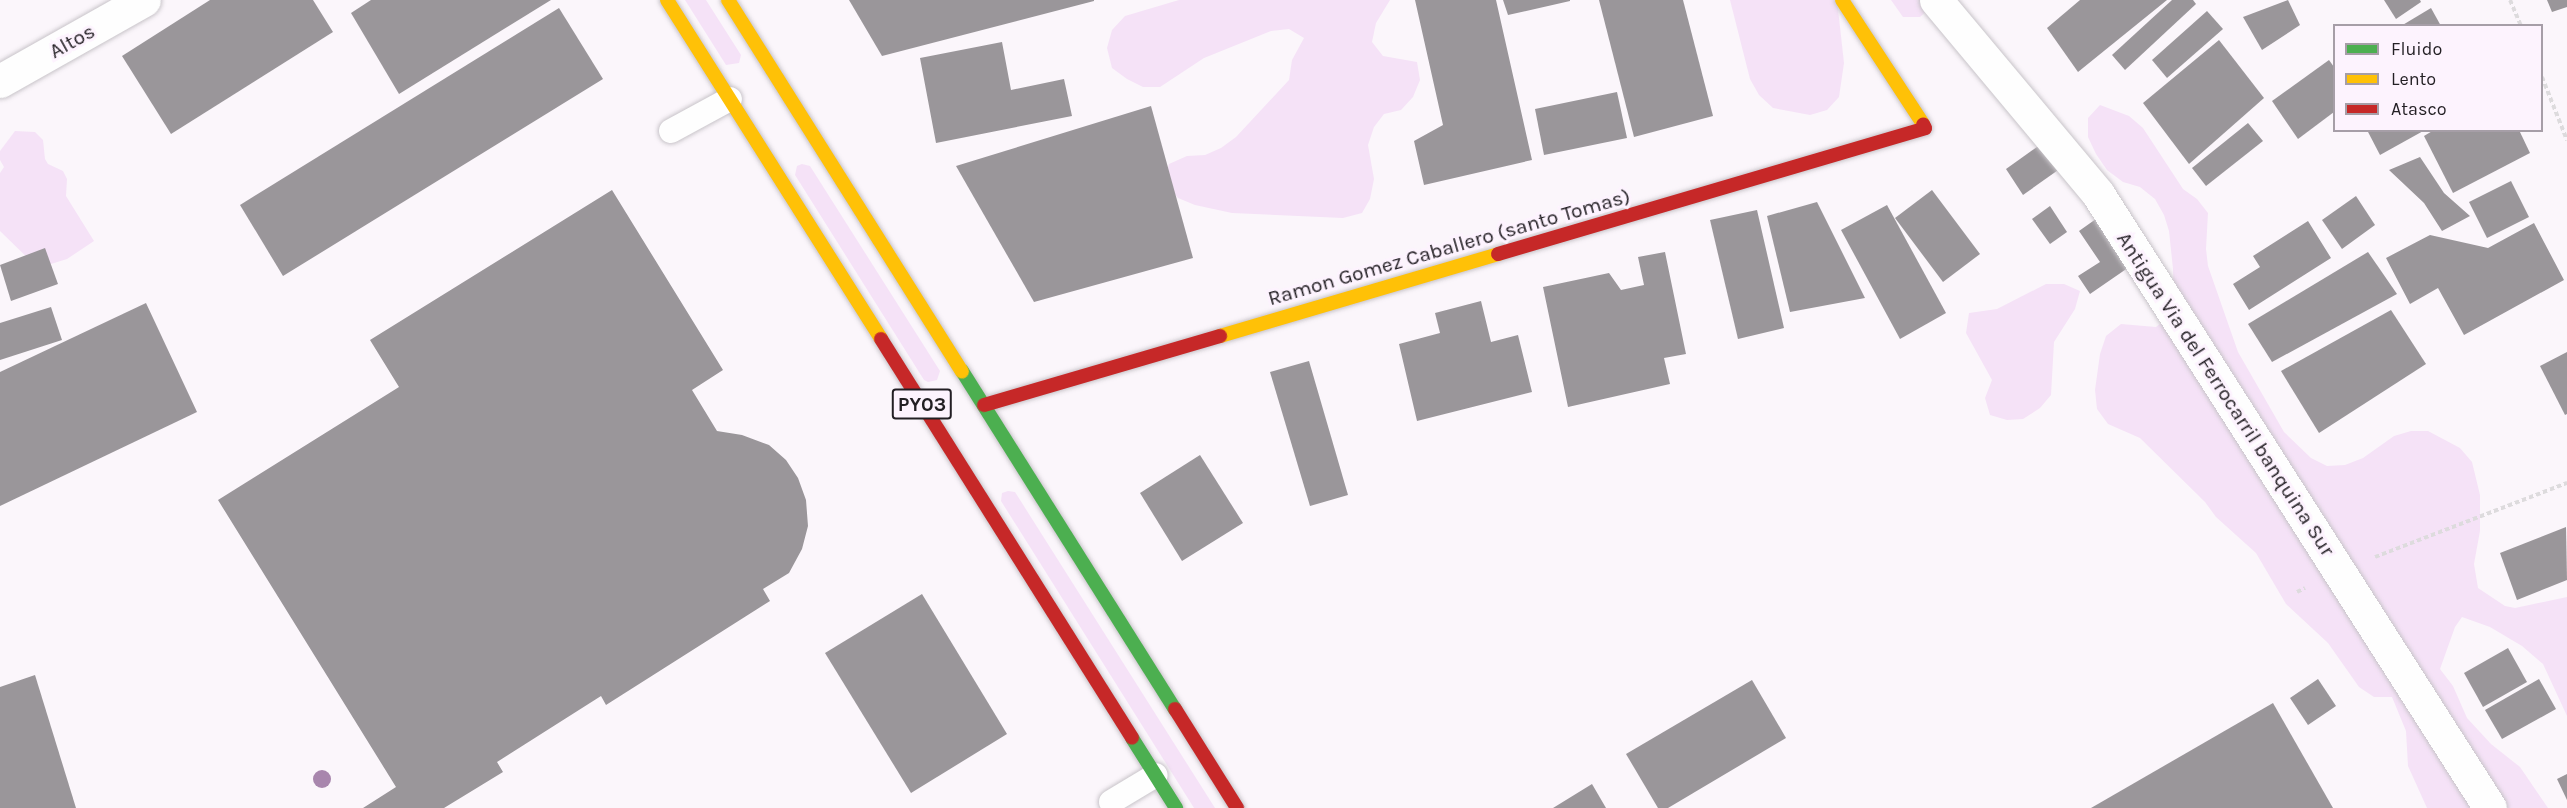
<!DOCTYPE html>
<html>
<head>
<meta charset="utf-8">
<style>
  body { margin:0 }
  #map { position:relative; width:2567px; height:808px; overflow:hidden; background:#fbf6fb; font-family:Karla,sans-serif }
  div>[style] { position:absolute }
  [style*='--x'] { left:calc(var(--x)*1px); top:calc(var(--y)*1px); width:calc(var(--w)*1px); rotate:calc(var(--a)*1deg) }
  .green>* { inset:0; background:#f5e2f7 }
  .building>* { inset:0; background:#9a969a }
  .path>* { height:4px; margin-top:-2px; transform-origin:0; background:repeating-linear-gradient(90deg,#dddbdd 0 4.5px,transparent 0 7.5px) }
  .roads { filter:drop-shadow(0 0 2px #c8c4c9) drop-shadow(0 0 2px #c8c4c9) }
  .lane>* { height:24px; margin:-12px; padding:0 12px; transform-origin:12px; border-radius:12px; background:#fefefe }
  .street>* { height:33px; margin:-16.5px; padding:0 16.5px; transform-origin:16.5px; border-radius:16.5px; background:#fefefe }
  .fast>* { height:14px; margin:-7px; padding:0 7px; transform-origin:7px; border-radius:7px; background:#4caf50 }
  .slow>* { height:14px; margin:-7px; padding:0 7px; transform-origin:7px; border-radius:7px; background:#ffc107 }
  .jam>* { height:14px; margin:-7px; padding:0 7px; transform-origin:7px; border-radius:7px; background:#c62828 }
  .trees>* { width:18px; height:18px; margin:-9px; border-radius:50%; background:#a886ad }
  span { translate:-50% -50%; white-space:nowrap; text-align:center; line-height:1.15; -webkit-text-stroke:6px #fdf3fe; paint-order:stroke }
  .shield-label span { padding:2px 4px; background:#fdf3fe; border:2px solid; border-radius:4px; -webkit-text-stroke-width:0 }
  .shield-label { font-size:20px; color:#231f24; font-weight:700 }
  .street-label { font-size:21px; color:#231f24 }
  .legend { position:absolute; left:2333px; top:24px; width:210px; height:108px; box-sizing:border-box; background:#fdf3fe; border:2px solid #a69ea7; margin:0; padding:8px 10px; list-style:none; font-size:18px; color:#231f24 }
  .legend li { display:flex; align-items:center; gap:12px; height:30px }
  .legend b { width:30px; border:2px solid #a69ea7 }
</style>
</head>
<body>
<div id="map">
  <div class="green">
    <i style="clip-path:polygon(685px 0,706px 0,741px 55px,739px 63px,726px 65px)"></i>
    <i style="clip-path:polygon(1179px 0,1390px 0,1376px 23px,1372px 42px,1383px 56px,1417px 62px,1420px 80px,1413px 97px,1401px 110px,1384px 114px,1374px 127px,1368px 145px,1374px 179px,1370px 199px,1362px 213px,1343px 218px,1232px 213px,1195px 205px,1178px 198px,1164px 182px,1169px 164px,1187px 156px,1205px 155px,1221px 148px,1236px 137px,1289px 80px,1292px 60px,1304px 38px,1289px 29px,1271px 31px,1204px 58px,1160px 87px,1143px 87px,1127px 79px,1112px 68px,1107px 48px,1112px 30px,1125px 16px)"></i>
    <i style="clip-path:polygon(1730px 0,1837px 0,1844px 63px,1839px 97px,1827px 110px,1810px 115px,1773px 108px,1759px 95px,1750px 79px)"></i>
    <i style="clip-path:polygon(1891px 0,1934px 0,1933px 5px,1920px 17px,1903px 17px)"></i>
    <i style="clip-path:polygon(2100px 105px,2129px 116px,2143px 128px,2183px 189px,2197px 199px,2208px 213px,2206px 249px,2208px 266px,2238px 352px,2284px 432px,2311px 458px,2327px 466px,2345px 465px,2363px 458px,2394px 436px,2411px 431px,2428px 431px,2460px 448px,2472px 462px,2480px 495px,2480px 531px,2474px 564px,2478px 588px,2505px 606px,2515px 608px,2567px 597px,2567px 716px,2543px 664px,2522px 646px,2490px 627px,2462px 617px,2455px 627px,2440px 669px,2453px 686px,2467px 718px,2491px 744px,2520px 767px,2548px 808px,2427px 808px,2408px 766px,2406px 731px,2392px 697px,2374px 697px,2359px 687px,2328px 643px,2286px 604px,2256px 553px,2216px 517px,2205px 502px,2140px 438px,2108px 424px,2097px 409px,2095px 390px,2100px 354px,2106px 336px,2121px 324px,2156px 327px,2174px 313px,2173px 269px,2169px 231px,2164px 215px,2155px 199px,2140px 187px,2123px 182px,2107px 170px,2096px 154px,2088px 137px,2088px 118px)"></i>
    <i style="clip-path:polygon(15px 131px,35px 132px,43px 140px,45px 159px,48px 164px,63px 171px,67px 179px,66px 196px,94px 241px,67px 259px,38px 268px,0 231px,0 173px,4px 167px,0 160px,0 151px)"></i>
    <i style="clip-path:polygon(802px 164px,810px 166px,940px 371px,937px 380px,928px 382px,924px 380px,795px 175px,797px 166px)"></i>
    <i style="clip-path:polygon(2046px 284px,2064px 284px,2080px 291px,2075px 309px,2054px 342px,2051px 395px,2040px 408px,2023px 419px,2007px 420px,1990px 415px,1985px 398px,1992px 380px,1966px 333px,1969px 313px,1997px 309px)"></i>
    <i style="clip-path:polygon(1008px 491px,1015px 492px,1215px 808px,1194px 808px,1001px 501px,1002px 493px)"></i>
  </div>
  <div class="building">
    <i style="clip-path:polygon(210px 0,313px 0,333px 32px,171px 134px,122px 56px)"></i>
    <i style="clip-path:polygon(371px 0,551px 0,399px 94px,351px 13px)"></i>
    <i style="clip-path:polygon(849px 0,1094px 0,1094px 1px,882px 56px)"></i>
    <i style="clip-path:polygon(1415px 0,1496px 0,1532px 160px,1424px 185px,1414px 141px,1443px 125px)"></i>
    <i style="clip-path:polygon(1503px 0,1570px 0,1570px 1px,1508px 15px)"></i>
    <i style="clip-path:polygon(1599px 0,1683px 0,1713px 116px,1634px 137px)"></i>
    <i style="clip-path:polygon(2080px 0,2167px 0,2078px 72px,2047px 28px)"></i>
    <i style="clip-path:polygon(2172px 0,2193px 0,2196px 4px,2125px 70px,2112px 55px)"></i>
    <i style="clip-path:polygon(2288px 0,2300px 25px,2262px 50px,2243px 17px)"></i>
    <i style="clip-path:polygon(2384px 0,2420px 0,2421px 2px,2396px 19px)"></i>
    <i style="clip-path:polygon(2547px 0,2567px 0,2567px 7px,2552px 12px)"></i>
    <i style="clip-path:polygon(559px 8px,603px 79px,283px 276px,240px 205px)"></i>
    <i style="clip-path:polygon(2431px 8px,2441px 26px,2401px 26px)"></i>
    <i style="clip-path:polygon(2207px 11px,2223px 29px,2167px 78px,2152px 60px)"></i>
    <i style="clip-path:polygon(2219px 40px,2264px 98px,2189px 164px,2143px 103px)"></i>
    <i style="clip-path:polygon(1002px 42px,1011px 90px,1064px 79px,1072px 116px,936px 143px,920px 58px)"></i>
    <i style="clip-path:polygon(2329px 60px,2334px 67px,2334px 112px,2298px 139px,2272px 101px)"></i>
    <i style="clip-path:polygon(1617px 92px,1627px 138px,1544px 155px,1535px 109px)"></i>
    <i style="clip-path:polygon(1151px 106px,1193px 258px,1034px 302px,956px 166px)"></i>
    <i style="clip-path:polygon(2248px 123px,2263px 141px,2206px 186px,2192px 168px)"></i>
    <i style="clip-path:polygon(2367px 130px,2425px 130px,2380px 155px)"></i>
    <i style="clip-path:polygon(2434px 130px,2519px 130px,2530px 153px,2453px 193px,2424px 136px)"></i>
    <i style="clip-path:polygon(2044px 142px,2061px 168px,2023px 195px,2006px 169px)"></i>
    <i style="clip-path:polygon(2420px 157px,2444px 193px,2470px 216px,2442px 231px,2424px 203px,2389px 170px)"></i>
    <i style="clip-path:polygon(2511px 181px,2529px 217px,2487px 238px,2469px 202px)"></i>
    <i style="clip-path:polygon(612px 190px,723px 370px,692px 390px,717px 431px,742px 435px,769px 445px,786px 460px,798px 478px,806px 500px,808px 526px,802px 549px,789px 573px,763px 589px,770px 601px,606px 705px,601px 696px,497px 762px,503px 772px,444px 808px,363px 808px,396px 787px,218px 500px,399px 387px,370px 340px)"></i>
    <i style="clip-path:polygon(1932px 190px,1980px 254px,1943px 282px,1895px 218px)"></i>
    <i style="clip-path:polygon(2356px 196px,2375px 225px,2342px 249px,2322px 220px)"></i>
    <i style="clip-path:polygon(1817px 202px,1865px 298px,1790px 312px,1767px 216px)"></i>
    <i style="clip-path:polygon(1887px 205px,1946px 313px,1900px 339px,1841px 230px)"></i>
    <i style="clip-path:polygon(2050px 206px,2067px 232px,2050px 244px,2032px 219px)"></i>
    <i style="clip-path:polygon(1757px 210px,1784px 328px,1738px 339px,1710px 220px)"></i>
    <i style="clip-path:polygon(2103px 214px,2135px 263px,2090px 294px,2078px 276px,2100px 262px,2079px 231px)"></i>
    <i style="clip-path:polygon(2308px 221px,2331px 258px,2249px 310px,2233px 284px,2260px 267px,2253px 256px)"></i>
    <i style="clip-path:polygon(2534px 223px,2564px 280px,2464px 335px,2438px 288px,2410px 304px,2386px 258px,2430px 235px,2488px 248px)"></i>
    <i style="clip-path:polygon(45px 248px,58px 284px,11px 301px,0 265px)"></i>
    <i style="clip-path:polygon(1665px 252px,1686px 354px,1664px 358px,1670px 384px,1568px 407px,1543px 287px,1609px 273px,1621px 290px,1644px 285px,1638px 257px)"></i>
    <i style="clip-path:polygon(2368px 252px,2397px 294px,2272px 362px,2248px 324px)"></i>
    <i style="clip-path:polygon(1481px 301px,1491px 342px,1518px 335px,1532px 392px,1417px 421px,1399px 344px,1440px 333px,1435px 313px)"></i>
    <i style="clip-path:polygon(146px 303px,197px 412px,0 506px,0 372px)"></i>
    <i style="clip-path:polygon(51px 307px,62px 340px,0 360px,0 323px)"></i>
    <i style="clip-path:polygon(2391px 310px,2426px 364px,2319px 433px,2281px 371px)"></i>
    <i style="clip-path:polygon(2567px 352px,2567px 414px,2565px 415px,2540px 366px)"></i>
    <i style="clip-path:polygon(1309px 361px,1348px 495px,1310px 506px,1270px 372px)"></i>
    <i style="clip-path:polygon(1200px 455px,1243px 523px,1182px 561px,1140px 493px)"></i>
    <i style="clip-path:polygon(2566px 527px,2567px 580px,2517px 600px,2500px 553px)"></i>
    <i style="clip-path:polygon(922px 594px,1007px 734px,911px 793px,825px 653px)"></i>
    <i style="clip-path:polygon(2508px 648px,2527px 682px,2483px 707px,2464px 673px)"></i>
    <i style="clip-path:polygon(35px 675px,76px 808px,0 808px,0 687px)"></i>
    <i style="clip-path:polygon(2318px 679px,2336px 706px,2308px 725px,2290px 698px)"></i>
    <i style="clip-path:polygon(2539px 679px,2556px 709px,2502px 739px,2485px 710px)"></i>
    <i style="clip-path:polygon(1752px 680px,1786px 738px,1668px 808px,1658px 808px,1626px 754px)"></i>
    <i style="clip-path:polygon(2273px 703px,2333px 808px,2091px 808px)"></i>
    <i style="clip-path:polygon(2567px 774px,2567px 800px,2557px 779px)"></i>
    <i style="clip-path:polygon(1592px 784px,1606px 808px,1553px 808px)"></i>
  </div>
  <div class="path">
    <i style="--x:2510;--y:0;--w:28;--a:67"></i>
    <i style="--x:2542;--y:77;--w:68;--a:68.4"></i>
    <i style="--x:2375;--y:557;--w:206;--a:-21.1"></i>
    <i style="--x:2297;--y:592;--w:9;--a:-27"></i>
  </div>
  <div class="roads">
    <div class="lane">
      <i style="--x:671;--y:131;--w:67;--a:-28.5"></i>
      <i style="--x:1111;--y:802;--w:52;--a:-31"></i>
    </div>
    <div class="street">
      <i style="--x:1936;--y:0;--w:253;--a:50.1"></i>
      <i style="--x:2098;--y:194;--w:728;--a:57.44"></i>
      <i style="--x:0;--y:81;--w:165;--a:-29.4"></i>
    </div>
    <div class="fast">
      <i style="--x:962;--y:371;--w:400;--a:57.8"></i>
      <i style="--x:1132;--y:738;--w:83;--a:57.8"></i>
    </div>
    <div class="slow">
      <i style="--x:667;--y:0;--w:401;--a:57.7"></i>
      <i style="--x:728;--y:0;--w:439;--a:57.8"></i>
      <i style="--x:1842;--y:0;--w:148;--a:56.8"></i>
      <i style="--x:1220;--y:336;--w:290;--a:-16.4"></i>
    </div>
    <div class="jam">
      <i style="--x:1498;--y:254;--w:445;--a:-16.4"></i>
      <i style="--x:1925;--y:128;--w:4;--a:-117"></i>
      <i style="--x:881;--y:339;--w:471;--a:57.8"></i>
      <i style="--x:984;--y:405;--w:246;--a:-16.3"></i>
      <i style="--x:1175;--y:709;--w:117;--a:57.9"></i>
    </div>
  </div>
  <div class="trees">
    <i style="left:322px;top:779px"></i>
  </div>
  <div class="shield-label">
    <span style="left:922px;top:404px">PY03</span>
  </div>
  <div class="street-label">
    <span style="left:72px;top:41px;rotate:-29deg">Altos</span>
    <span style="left:1449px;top:247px;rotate:-16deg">Ramon Gomez Caballero (santo Tomas)</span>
    <span style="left:2226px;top:394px;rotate:57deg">Antigua Via del Ferrocarril banquina Sur</span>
  </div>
  <ul class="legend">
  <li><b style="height:8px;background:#4caf50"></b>Fluido</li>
  <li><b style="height:8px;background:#ffc107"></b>Lento</li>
  <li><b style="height:8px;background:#c62828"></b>Atasco</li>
  </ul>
</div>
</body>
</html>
